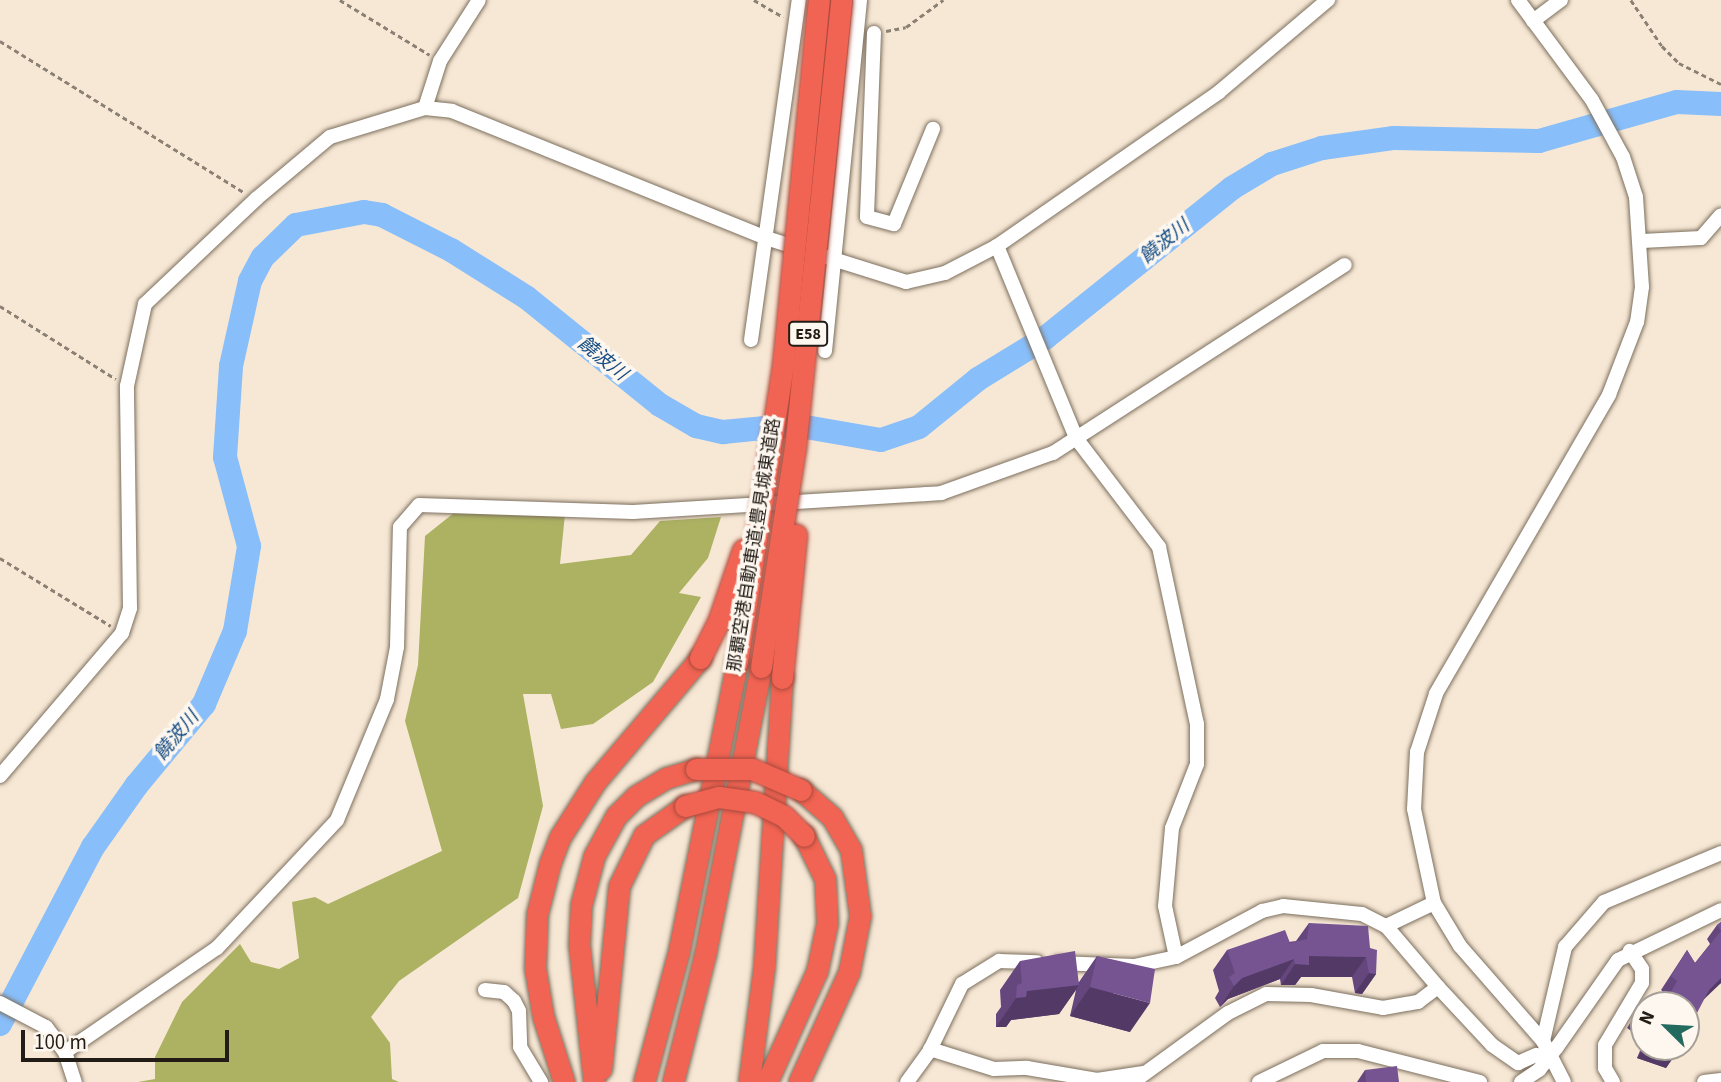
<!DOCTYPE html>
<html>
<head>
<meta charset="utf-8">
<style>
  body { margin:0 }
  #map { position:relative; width:1721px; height:1082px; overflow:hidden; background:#f7e8d5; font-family:"Source Sans 3","Noto Sans JP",sans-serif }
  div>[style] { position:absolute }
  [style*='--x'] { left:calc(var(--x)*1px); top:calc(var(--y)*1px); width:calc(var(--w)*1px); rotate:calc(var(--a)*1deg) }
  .forest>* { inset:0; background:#acb262 }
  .river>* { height:24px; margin:-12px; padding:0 12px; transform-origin:12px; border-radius:12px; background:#88befa }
  .path>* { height:2.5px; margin-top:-1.25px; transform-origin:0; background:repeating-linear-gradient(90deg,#8b8074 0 5px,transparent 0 8.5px) }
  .roads { filter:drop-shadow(0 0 2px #7c6f5e) drop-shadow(0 0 2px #7c6f5e) }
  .minor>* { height:14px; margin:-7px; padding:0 7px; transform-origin:7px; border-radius:7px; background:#fff }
  .highway>* { height:21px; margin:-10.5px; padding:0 10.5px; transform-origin:10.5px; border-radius:10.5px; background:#f16352 }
  .bridges { filter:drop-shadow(0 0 2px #a94a3d) drop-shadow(0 0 2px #a94a3d) }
  .highway-bridge>* { height:21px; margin:-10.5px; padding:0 10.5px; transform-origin:10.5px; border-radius:10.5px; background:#f16352 }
  .wall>* { inset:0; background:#65477d }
  .shaded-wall>* { inset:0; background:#533a66 }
  .building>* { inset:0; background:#765391 }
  span { translate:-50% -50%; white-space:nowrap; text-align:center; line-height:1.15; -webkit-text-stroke:7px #fdf7ef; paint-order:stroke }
  .shield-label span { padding:2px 5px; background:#fdf7ef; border:2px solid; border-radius:5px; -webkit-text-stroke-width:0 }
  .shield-label { font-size:16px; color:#221c16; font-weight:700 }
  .street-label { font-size:18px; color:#221c16 }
  .water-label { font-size:19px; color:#164d84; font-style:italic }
  .north { position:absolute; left:1630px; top:991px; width:70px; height:70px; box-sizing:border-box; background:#fdf7ef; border:2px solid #a59f98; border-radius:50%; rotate:294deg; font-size:19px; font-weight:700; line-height:28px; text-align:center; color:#221c16 }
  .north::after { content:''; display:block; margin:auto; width:24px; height:32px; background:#236a5f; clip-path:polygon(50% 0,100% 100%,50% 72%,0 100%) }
  .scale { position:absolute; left:21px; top:1030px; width:208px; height:32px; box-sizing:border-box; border:4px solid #221c16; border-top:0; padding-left:9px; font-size:21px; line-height:24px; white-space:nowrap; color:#221c16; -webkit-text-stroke:5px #fdf7ef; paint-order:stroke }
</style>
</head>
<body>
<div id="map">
  <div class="forest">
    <i style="clip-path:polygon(455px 512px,565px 514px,560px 564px,631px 555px,660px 521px,721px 517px,708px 558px,679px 593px,701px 597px,653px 682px,593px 724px,561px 729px,551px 694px,523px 694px,543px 806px,518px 898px,399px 981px,371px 1017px,390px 1043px,392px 1079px,399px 1082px,138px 1082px,155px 1079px,155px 1057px,182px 1002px,240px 944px,251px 962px,279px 969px,299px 958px,292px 902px,315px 897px,328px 904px,442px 851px,405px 721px,418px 665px,425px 536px)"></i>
  </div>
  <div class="river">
    <i style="--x:0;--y:1024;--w:200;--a:-62.3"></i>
    <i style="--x:93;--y:847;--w:75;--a:-54.8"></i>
    <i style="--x:136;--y:786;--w:107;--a:-50.3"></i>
    <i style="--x:204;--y:704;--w:79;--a:-67"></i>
    <i style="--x:235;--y:631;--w:86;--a:-80.6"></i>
    <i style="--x:249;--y:546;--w:92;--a:-105.1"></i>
    <i style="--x:225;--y:457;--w:91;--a:-86.2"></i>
    <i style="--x:231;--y:366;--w:87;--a:-77.4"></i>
    <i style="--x:250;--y:281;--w:27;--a:-62"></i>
    <i style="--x:263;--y:257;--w:46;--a:-44.1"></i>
    <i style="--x:296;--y:225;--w:69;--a:-10.8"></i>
    <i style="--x:364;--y:212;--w:18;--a:9"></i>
    <i style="--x:382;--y:215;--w:77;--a:26.9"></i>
    <i style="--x:451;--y:250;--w:89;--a:32.1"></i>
    <i style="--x:526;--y:297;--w:172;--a:38.9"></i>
    <i style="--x:660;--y:405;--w:42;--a:30.3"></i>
    <i style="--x:696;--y:426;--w:28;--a:13"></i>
    <i style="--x:723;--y:432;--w:71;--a:-5.6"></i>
    <i style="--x:794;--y:425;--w:88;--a:9.8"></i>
    <i style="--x:881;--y:440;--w:40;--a:-18.9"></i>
    <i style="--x:919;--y:427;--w:76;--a:-39.1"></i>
    <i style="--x:978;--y:379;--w:79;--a:-31.5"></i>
    <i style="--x:1045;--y:338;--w:240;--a:-38.7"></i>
    <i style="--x:1232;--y:188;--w:47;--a:-31"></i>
    <i style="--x:1272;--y:164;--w:52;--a:-17.7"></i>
    <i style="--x:1322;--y:148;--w:73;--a:-7.9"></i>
    <i style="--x:1394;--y:138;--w:145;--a:1.2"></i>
    <i style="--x:1539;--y:141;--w:143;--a:-15.8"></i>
    <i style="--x:1677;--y:102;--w:44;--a:2.6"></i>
  </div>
  <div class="path">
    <i style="--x:340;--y:0;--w:105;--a:31.4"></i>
    <i style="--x:754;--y:0;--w:34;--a:30"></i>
    <i style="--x:1631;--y:0;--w:55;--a:56"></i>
    <i style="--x:1662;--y:46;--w:24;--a:45"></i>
    <i style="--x:1679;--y:63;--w:47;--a:26.6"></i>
    <i style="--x:886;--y:31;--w:20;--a:-11"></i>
    <i style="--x:906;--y:27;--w:46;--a:-36.1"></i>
    <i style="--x:0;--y:41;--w:287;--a:31.8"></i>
    <i style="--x:0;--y:306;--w:137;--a:32.2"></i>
    <i style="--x:0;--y:558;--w:130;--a:31.5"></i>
  </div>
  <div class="roads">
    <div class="minor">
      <i style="--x:1518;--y:0;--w:124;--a:53.5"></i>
      <i style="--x:1592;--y:100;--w:65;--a:61.5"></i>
      <i style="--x:1623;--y:157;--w:42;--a:72"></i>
      <i style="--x:1636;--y:197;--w:90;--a:86.2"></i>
      <i style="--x:1642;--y:287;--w:35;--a:98"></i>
      <i style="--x:1637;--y:322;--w:78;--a:111"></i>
      <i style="--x:1609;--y:395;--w:345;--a:120.1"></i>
      <i style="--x:1436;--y:694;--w:61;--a:108.1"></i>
      <i style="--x:1417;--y:752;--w:57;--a:93"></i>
      <i style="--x:1414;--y:809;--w:96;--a:78"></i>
      <i style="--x:1434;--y:903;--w:50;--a:58.8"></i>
      <i style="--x:1460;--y:946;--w:126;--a:48.9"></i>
      <i style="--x:1543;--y:1041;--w:46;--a:62.9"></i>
      <i style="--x:1533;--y:21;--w:35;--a:-37"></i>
      <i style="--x:874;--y:33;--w:184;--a:92.2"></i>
      <i style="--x:867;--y:217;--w:28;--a:15"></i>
      <i style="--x:894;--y:224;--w:103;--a:-67.7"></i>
      <i style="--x:425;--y:108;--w:49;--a:-72.3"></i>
      <i style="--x:440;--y:61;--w:72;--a:-57.4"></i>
      <i style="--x:1642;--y:241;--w:59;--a:-2.9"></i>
      <i style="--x:1701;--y:238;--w:30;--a:-49"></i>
      <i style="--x:997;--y:246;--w:208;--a:67.6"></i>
      <i style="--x:1076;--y:438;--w:137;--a:52.7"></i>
      <i style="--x:1159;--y:547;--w:181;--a:77.9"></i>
      <i style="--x:1197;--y:724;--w:40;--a:90"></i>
      <i style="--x:1197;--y:764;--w:69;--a:111.3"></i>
      <i style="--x:1172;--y:828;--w:78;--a:95.1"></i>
      <i style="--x:1165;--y:906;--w:52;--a:77.8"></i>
      <i style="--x:751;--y:340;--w:343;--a:-82"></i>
      <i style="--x:825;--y:351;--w:353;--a:-84.3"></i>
      <i style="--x:0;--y:776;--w:188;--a:-49.5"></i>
      <i style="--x:122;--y:633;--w:26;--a:-72"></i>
      <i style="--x:130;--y:608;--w:222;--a:-90.8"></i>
      <i style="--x:127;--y:386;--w:84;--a:-77.6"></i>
      <i style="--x:145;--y:304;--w:153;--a:-43.4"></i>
      <i style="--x:256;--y:199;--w:97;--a:-40"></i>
      <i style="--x:330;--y:137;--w:99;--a:-17"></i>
      <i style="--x:425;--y:108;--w:27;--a:6"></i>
      <i style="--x:452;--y:111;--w:339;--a:22"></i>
      <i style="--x:766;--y:238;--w:147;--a:17.4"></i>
      <i style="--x:906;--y:282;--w:40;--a:-13"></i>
      <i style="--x:945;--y:273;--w:59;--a:-27.4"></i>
      <i style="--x:997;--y:246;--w:270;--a:-34.7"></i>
      <i style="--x:1219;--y:92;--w:143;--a:-40.2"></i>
      <i style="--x:1058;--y:963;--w:76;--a:2.3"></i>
      <i style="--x:1134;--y:966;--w:43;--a:-12.1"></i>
      <i style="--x:1176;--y:957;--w:98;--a:-28.1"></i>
      <i style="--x:1262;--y:911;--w:22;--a:-13"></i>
      <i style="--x:1283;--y:906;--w:79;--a:5.8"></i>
      <i style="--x:1362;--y:914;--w:27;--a:27"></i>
      <i style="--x:1386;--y:926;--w:53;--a:-25.6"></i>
      <i style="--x:1438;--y:987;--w:79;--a:47"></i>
      <i style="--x:1492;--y:1045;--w:32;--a:35"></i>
      <i style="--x:1518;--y:1063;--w:20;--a:-24"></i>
      <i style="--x:485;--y:990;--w:19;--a:6"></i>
      <i style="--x:504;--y:992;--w:13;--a:42"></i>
      <i style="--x:514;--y:1001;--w:11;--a:63"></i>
      <i style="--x:519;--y:1011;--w:36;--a:88"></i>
      <i style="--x:520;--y:1047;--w:41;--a:59"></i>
      <i style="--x:0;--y:1003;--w:52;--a:27.6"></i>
      <i style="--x:46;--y:1027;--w:31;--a:53"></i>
      <i style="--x:65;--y:1052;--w:32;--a:72"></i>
      <i style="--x:1543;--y:1041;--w:97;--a:-76.8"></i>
      <i style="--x:1565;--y:947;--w:60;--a:-49.1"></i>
      <i style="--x:1604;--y:902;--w:127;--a:-22.7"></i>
      <i style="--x:930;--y:1049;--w:67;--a:17.4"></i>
      <i style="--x:994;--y:1069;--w:33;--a:-2"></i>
      <i style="--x:1027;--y:1068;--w:71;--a:9.7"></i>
      <i style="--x:1097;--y:1080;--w:47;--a:-8.7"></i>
      <i style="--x:65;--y:1052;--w:184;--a:-34.4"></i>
      <i style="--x:217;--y:948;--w:175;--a:-46.8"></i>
      <i style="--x:337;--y:820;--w:131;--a:-67.5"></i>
      <i style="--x:387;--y:699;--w:53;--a:-79.1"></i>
      <i style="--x:397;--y:647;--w:120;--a:-88.6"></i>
      <i style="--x:400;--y:527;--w:29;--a:-49"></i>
      <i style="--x:419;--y:505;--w:214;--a:1.9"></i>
      <i style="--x:633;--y:512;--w:309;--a:-3.5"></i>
      <i style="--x:941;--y:493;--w:119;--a:-19.7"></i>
      <i style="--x:1053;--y:453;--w:347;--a:-32.8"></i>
      <i style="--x:907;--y:1082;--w:37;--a:-54"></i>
      <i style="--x:929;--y:1052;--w:76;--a:-64.1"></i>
      <i style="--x:962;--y:984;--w:44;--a:-31.9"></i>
      <i style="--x:999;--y:961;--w:38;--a:2"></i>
      <i style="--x:1133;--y:1082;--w:117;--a:-36"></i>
      <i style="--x:1228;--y:1013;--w:42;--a:-26.6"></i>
      <i style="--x:1266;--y:994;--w:45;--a:1.3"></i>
      <i style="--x:1311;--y:995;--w:73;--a:10.2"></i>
      <i style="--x:1383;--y:1008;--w:36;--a:-10"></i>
      <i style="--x:1418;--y:1002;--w:25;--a:-37"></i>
      <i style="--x:1438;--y:987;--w:80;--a:-130.4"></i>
      <i style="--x:1259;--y:1082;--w:71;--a:-25.8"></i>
      <i style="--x:1323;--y:1051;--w:35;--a:0"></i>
      <i style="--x:1358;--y:1051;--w:126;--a:14.3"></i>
      <i style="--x:1521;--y:1082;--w:22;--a:-34"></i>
      <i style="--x:1539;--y:1070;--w:29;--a:-52"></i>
      <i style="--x:1557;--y:1047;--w:106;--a:-55"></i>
      <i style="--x:1618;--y:960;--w:114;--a:-25.9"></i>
      <i style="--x:1613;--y:1082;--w:16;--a:-120"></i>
      <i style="--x:1605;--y:1068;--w:23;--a:-90"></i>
      <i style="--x:1605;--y:1045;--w:72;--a:-59.2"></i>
      <i style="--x:1642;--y:983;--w:14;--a:-90"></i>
      <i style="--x:1642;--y:969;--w:22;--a:-124"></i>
      <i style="--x:1704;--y:1082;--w:17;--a:-7"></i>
    </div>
    <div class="highway">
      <i style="--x:601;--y:1069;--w:184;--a:-84.4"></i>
      <i style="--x:619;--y:886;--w:57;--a:-63.9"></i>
      <i style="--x:644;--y:835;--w:50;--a:-35.3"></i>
      <i style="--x:564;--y:1082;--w:69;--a:-107.7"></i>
      <i style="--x:543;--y:1016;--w:49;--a:-99.5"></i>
      <i style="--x:535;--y:968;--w:54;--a:-87.9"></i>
      <i style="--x:537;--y:914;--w:53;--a:-75.7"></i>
      <i style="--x:550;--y:863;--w:28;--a:-69"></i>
      <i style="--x:560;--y:837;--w:65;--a:-57.5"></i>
      <i style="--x:595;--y:782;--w:162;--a:-49.7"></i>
      <i style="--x:594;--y:1082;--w:138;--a:-96.2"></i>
      <i style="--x:579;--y:945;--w:40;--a:-87.1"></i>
      <i style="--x:581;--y:905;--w:51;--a:-75.1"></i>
      <i style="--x:594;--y:856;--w:46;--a:-61.2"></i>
      <i style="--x:616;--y:816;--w:28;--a:-45"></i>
      <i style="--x:636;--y:796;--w:35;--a:-31"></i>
      <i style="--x:666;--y:778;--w:31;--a:-17"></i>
      <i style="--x:644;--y:1082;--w:137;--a:-75.1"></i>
      <i style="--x:679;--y:950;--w:294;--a:-78.6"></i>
      <i style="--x:673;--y:1082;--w:131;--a:-75.9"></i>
      <i style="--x:705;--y:955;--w:293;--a:-79"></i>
      <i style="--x:749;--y:1082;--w:117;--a:-82.6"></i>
      <i style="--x:764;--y:966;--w:289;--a:-86.4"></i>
      <i style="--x:767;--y:1082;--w:122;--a:-65.8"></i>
      <i style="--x:817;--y:971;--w:49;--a:-78.2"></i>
      <i style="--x:827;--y:923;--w:44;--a:-92.6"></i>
      <i style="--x:825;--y:879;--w:48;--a:-116"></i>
      <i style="--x:799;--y:1082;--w:121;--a:-65.6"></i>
      <i style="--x:849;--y:972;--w:57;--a:-78.9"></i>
      <i style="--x:860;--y:916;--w:67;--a:-97.8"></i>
      <i style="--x:851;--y:850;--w:38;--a:-120"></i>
      <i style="--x:832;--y:817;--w:41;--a:-138.9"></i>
    </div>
  </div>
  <div class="bridges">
    <div class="highway-bridge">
      <i style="--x:700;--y:658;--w:42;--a:-63.4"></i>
      <i style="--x:719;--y:620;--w:74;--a:-71.1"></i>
      <i style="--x:737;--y:662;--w:301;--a:-81.2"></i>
      <i style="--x:783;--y:365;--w:367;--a:-84.4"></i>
      <i style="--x:761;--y:667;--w:222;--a:-81.2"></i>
      <i style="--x:795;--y:448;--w:450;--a:-84.1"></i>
      <i style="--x:782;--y:678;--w:144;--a:-84.4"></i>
      <i style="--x:696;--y:769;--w:56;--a:0"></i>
      <i style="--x:752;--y:769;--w:53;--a:23.2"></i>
      <i style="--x:685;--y:806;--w:35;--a:-15"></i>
      <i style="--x:719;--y:797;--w:36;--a:8"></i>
      <i style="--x:755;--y:802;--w:32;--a:26"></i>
      <i style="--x:784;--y:816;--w:28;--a:45"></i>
    </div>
  </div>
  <div class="wall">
    <i style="clip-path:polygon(1721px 922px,1721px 983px,1686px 1005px,1661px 1005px,1667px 995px,1661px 990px,1687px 950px,1695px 963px,1710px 944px,1707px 939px,1717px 925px)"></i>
    <i style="clip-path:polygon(1309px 923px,1370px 948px,1376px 974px,1362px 994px,1355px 993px,1352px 977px,1301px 977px,1295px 985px,1281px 985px,1280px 979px,1228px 999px,1220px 1007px,1215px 998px,1219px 991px,1213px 970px,1227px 950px,1296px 941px)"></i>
    <i style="clip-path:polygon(1097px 956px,1130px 1032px,1070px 1016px,1076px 990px,1059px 1014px,1011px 1020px,1006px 1027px,996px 1027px,996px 1014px,1001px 1007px,1000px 990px,1020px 961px,1079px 982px)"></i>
    <i style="clip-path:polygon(1640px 1007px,1644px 1009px,1644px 1040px,1627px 1028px)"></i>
    <i style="clip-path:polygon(1644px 1041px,1644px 1047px,1679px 1047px,1666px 1068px,1637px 1058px)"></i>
    <i style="clip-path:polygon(1365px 1070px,1399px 1082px,1357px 1082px)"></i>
  </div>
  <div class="shaded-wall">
    <i style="clip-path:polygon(1309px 956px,1366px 957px,1352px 977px,1301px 977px,1295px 985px,1281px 985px,1295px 964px)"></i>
    <i style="clip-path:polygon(1294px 959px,1280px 979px,1228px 999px,1220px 1007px,1234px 986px,1242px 978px)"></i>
    <i style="clip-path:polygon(1369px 973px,1376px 974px,1362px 994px,1355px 993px)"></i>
    <i style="clip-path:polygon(1721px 978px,1721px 983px,1699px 1004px,1709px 990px)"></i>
    <i style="clip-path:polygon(1079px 985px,1059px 1014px,1011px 1020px,1006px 1027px,996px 1027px,1016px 998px,1027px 991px)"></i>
    <i style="clip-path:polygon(1090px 987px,1150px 1003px,1130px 1032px,1070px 1016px)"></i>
    <i style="clip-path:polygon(1645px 1047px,1657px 1047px,1676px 1054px,1666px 1068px,1637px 1058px)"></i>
  </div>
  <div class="building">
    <i style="clip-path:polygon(1721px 922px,1721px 978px,1709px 990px,1686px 1034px,1686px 1005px,1664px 1005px,1677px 981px,1671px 976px,1687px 950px,1695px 963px,1721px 931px,1717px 925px)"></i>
    <i style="clip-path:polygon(1309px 923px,1368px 926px,1370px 948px,1377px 950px,1376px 974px,1369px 973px,1366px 957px,1309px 956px,1309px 965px,1295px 964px,1294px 959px,1242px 978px,1234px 986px,1229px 977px,1235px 973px,1227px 950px,1285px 930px,1290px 943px,1307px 939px)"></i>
    <i style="clip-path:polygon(1075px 951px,1079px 985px,1027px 991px,1026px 997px,1016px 998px,1017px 985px,1022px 983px,1020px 961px)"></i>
    <i style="clip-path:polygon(1097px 956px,1155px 969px,1150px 1003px,1090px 987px)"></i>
    <i style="clip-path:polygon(1640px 1007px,1644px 1009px,1644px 1019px,1636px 1014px)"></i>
    <i style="clip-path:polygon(1657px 1047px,1679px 1047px,1676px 1054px)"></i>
    <i style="clip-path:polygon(1397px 1066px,1399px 1082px,1366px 1082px,1365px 1070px)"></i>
  </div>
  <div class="shield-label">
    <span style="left:808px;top:334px">E58</span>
  </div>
  <div class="street-label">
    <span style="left:755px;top:545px;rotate:-81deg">那覇空港自動車道;豊見城東道路</span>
  </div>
  <div class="water-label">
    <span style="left:1165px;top:242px;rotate:-39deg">饒波川</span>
    <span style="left:602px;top:359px;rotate:39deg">饒波川</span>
    <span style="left:177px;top:736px;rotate:-50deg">饒波川</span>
  </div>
  <div class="north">N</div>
  <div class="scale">100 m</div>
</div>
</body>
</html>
